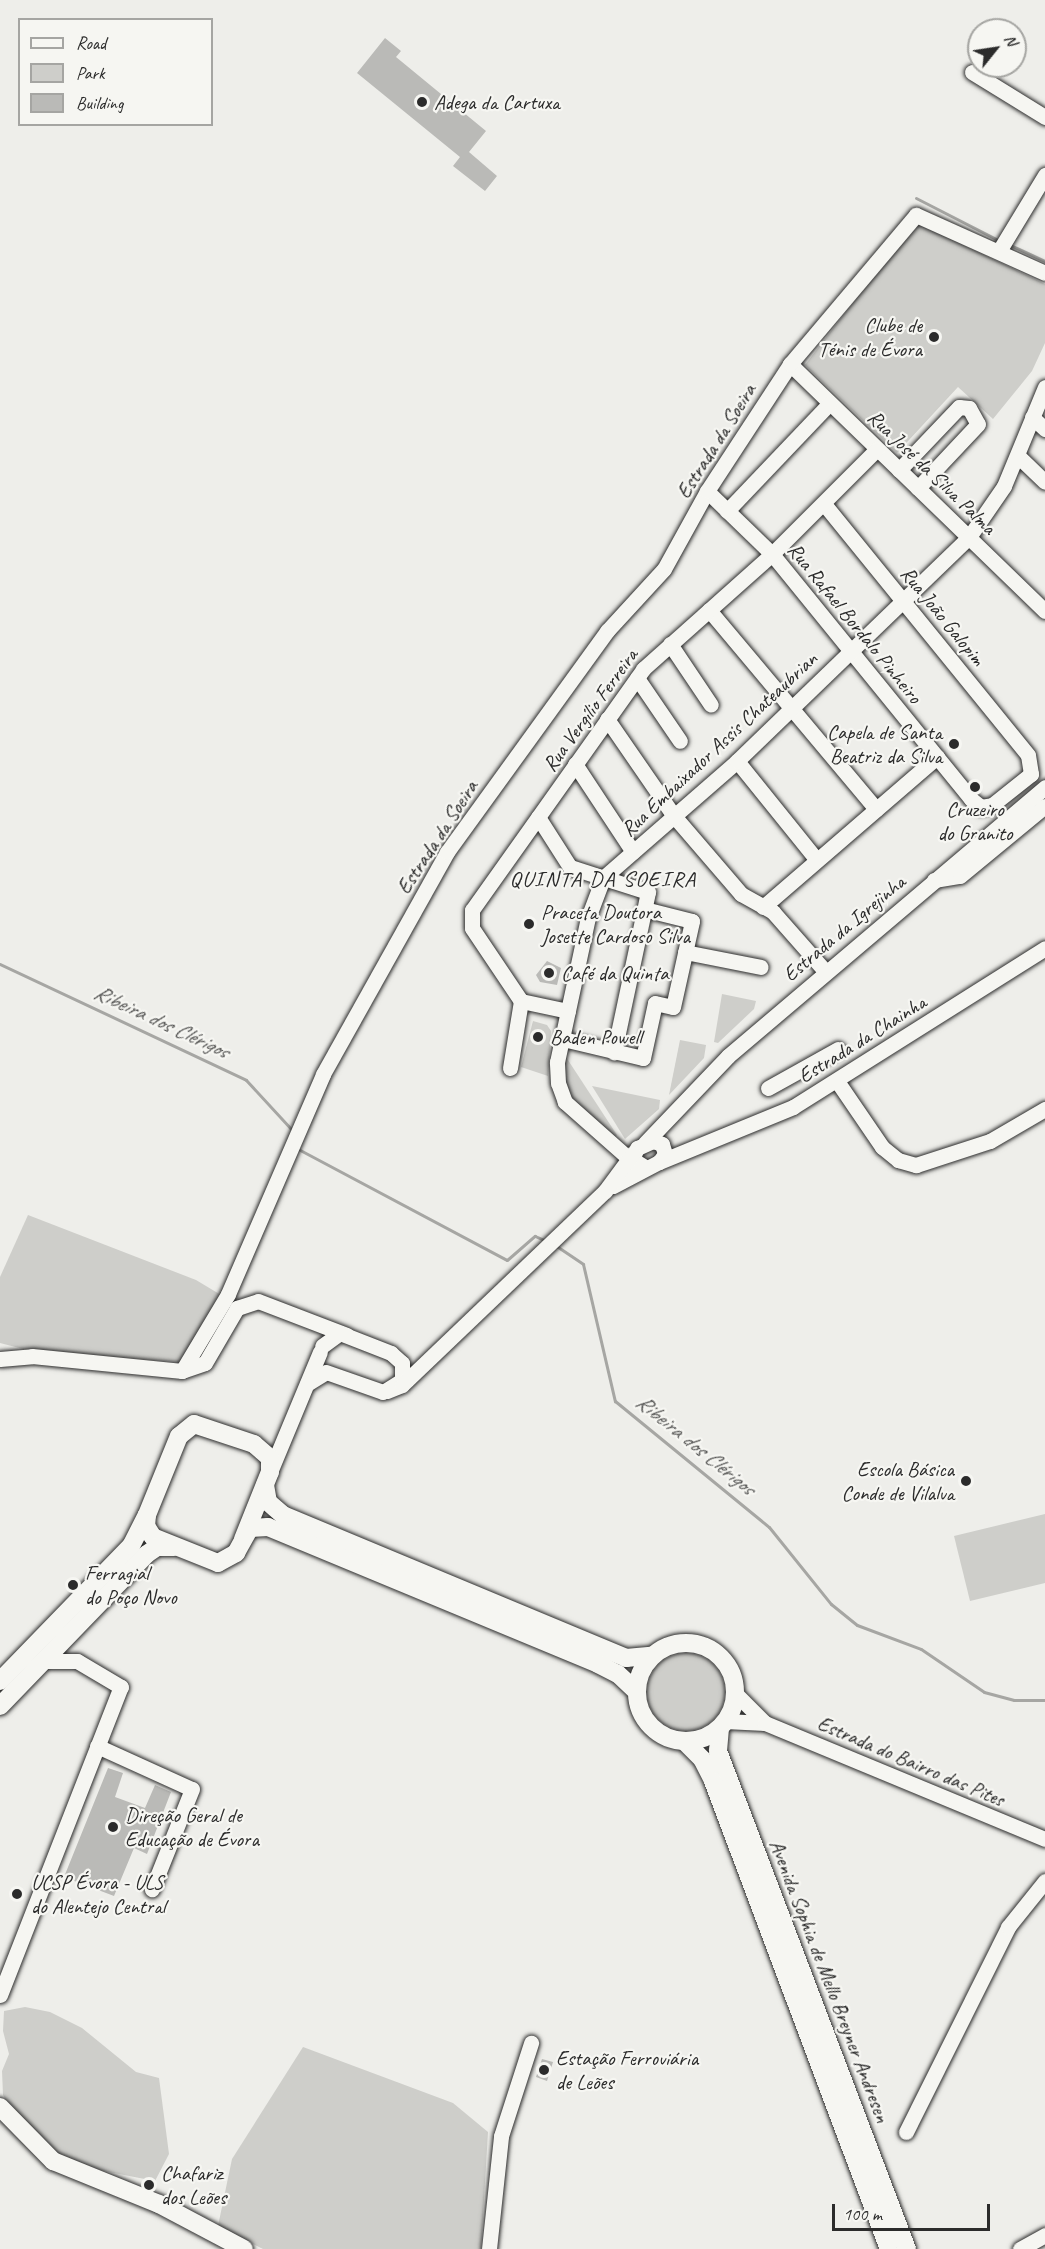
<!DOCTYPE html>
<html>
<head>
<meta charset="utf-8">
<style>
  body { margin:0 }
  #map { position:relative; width:1045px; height:2249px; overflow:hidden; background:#eeeeea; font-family:Caveat,sans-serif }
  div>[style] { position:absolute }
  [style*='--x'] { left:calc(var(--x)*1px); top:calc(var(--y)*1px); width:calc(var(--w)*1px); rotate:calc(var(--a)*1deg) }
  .green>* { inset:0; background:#cececa }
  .round { border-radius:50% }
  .stream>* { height:3px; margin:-1.5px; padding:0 1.5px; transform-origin:1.5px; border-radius:1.5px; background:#a6a6a3 }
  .building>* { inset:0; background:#babab7 }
  .roads { filter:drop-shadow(0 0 2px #2b2b2b) drop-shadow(0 0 2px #2b2b2b) }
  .minor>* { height:15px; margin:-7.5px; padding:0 7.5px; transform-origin:7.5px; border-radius:7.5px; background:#f6f6f2 }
  .major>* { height:18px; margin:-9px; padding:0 9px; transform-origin:9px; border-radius:9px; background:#f6f6f2 }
  .major>.ring { margin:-9px; padding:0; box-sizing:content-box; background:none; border:18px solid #f6f6f2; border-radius:50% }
  .dots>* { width:16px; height:16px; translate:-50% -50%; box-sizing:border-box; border:3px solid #f6f6f2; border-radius:50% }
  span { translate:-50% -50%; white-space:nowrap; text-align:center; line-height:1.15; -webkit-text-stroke:4.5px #f6f6f2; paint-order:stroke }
  .poi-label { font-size:21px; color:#2b2b2b }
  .left { translate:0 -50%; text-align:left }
  .right { translate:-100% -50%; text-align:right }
  .street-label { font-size:21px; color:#2b2b2b }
  .neighbourhood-label { font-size:22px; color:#2b2b2b; letter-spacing:1.5px }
  .water-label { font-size:22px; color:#565655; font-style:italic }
  .legend { position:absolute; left:18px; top:18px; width:195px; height:108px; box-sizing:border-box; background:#f6f6f2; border:2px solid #a5a5a2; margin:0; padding:8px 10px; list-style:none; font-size:18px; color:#2b2b2b }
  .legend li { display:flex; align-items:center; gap:12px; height:30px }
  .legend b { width:30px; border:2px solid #a5a5a2 }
  .north { position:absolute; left:967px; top:18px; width:60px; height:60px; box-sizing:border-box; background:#f6f6f2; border:2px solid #a5a5a2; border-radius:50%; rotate:60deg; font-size:16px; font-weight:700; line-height:24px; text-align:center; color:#2b2b2b }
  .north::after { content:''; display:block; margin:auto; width:21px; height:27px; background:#2b2b2b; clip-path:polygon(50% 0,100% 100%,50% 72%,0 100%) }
  .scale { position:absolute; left:832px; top:2204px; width:158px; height:27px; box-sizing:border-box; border:3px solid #2b2b2b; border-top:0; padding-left:8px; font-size:18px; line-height:21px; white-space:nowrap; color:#2b2b2b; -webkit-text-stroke:4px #f6f6f2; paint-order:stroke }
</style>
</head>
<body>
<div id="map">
  <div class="green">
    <i style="clip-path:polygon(915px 222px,1045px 284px,1045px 343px,1032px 371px,993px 419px,958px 387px,897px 453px,805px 365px)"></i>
    <i style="clip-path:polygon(722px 994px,756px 1001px,754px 1009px,718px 1043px,714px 1042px)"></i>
    <i style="clip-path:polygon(533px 1021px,547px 1025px,551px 1031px,548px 1076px,521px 1067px)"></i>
    <i style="clip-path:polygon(680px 1040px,706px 1045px,704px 1058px,669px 1095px)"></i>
    <i style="clip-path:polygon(566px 1057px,617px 1135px,613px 1140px,582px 1113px,566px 1090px)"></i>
    <i style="clip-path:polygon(592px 1086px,660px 1100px,659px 1109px,625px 1139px)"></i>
    <i style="clip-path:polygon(28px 1215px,196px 1280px,221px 1295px,181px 1362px,35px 1352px,0 1343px,0 1277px)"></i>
    <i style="clip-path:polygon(1045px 1514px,1045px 1583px,970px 1601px,954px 1536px)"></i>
    <i class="round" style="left:647px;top:1653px;width:78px;height:78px"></i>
    <i style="clip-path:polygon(25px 2007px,50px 2012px,82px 2028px,136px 2072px,159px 2078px,169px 2154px,155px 2181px,73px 2165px,20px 2124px,3px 2095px,2px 2071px,9px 2054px,3px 2031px,4px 2011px)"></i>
    <i style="clip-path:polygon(303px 2047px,453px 2103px,488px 2132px,481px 2249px,263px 2249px,218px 2226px,232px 2159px)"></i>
  </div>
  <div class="stream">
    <i style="--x:916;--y:198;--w:90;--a:27.1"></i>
    <i style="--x:1008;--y:244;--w:41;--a:24.7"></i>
    <i style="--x:0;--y:964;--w:272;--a:25.2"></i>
    <i style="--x:246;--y:1080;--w:68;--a:47.4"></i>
    <i style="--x:300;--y:1150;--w:234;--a:28"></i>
    <i style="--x:507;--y:1260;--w:37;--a:-41"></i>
    <i style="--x:535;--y:1236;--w:12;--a:24"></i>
    <i style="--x:555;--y:1245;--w:34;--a:34"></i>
    <i style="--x:583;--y:1264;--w:141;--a:76.9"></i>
    <i style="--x:615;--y:1401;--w:199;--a:39.3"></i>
    <i style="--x:769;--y:1527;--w:99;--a:51.2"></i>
    <i style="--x:831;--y:1604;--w:33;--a:39"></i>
    <i style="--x:857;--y:1625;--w:68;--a:20.6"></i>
    <i style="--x:921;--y:1649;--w:76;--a:34.3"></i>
    <i style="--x:984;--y:1692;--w:31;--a:15"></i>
    <i style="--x:1014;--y:1700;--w:31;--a:0"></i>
  </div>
  <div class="building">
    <i style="clip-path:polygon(385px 38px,401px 51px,396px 57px,486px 131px,469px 152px,497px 176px,485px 191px,453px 166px,460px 157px,357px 73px)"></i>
    <i style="clip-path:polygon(547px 961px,561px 968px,557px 985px,540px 982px,536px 975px)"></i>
    <i style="clip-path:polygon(108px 1768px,123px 1773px,115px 1797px,145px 1808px,155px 1785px,171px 1792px,147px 1854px,134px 1848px,114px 1896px,64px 1877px)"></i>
    <i style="clip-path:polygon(542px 2059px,553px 2062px,547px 2081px,536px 2077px)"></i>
  </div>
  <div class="roads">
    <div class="minor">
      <i style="--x:972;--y:72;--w:86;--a:31.7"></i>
      <i style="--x:999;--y:251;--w:89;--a:-58.8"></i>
      <i style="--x:790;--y:364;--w:355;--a:44.1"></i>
      <i style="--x:1032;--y:417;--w:18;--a:43"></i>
      <i style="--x:1018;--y:456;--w:37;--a:44"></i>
      <i style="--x:899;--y:470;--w:87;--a:-46.4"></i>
      <i style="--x:959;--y:407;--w:10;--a:6"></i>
      <i style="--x:969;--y:408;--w:18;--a:61"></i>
      <i style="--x:978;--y:424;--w:88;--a:133.2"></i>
      <i style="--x:707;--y:491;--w:91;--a:44.1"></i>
      <i style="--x:772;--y:554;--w:316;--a:50.9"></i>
      <i style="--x:971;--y:799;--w:13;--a:39"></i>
      <i style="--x:981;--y:807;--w:11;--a:-10"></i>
      <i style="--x:992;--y:805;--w:50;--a:-38.5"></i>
      <i style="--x:1031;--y:774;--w:19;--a:-99"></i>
      <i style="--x:1028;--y:755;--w:323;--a:-129.1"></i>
      <i style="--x:727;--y:511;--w:149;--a:-46.4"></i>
      <i style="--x:709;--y:610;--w:260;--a:50"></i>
      <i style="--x:670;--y:644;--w:73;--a:56.1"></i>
      <i style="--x:637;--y:678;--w:76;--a:55.7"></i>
      <i style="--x:607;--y:719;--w:118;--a:55.4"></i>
      <i style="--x:674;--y:816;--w:103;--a:49.3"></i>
      <i style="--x:741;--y:894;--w:37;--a:29"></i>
      <i style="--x:773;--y:912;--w:79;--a:48.6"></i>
      <i style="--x:737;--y:761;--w:127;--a:51.1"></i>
      <i style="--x:575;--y:764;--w:105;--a:56.6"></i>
      <i style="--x:538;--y:817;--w:59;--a:57.4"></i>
      <i style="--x:570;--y:867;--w:82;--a:17.8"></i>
      <i style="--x:648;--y:892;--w:164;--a:102"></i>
      <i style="--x:934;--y:880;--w:26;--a:-9"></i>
      <i style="--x:960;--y:876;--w:110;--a:-39.5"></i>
      <i style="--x:763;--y:907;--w:230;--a:-40.8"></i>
      <i style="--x:685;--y:952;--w:77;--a:11.2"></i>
      <i style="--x:568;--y:1011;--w:48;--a:-168"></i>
      <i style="--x:521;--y:1001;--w:88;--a:-123.9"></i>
      <i style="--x:472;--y:928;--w:18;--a:-90"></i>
      <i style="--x:472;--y:910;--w:296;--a:-54.6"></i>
      <i style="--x:643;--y:669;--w:173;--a:-41.7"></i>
      <i style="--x:772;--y:554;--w:148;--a:-45"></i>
      <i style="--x:563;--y:1039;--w:82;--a:13.4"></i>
      <i style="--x:643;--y:1058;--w:56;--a:-77.7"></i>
      <i style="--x:655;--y:1003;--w:18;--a:13"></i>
      <i style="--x:673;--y:1007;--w:88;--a:-77.5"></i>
      <i style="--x:692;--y:921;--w:49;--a:-166"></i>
      <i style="--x:510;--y:1068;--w:68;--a:-80.7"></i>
      <i style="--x:837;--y:1081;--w:80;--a:55.7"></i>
      <i style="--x:882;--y:1147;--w:21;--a:39"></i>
      <i style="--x:898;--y:1160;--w:19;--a:16"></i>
      <i style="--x:916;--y:1165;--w:78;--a:-18"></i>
      <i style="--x:990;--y:1141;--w:64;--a:-30.2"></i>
      <i style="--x:768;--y:1088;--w:80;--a:-29.1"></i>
      <i style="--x:645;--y:1143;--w:120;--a:-46.3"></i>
      <i style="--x:728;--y:1056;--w:416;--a:-40.3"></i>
      <i style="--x:659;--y:1162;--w:145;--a:-22.3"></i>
      <i style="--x:793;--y:1107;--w:298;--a:-32.2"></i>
      <i style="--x:635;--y:1164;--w:94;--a:-138.5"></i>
      <i style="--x:565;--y:1102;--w:20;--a:-110"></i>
      <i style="--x:558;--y:1083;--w:21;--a:-93"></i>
      <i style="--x:557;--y:1062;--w:147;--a:-77.9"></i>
      <i style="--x:588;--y:918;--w:43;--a:-69.4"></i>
      <i style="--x:603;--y:878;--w:178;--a:-41.1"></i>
      <i style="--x:737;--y:761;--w:322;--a:-44"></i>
      <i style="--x:969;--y:537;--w:62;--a:-55.5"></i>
      <i style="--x:1004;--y:486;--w:107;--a:-67.5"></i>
      <i style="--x:613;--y:1186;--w:52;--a:-27.6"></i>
      <i style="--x:659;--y:1162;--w:10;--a:-53"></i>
      <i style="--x:665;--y:1154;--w:10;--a:-107"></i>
      <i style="--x:662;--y:1144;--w:9;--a:-162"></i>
      <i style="--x:653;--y:1141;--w:17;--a:156"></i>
      <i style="--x:637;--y:1148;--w:12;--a:114"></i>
      <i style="--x:632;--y:1159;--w:15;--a:32"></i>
      <i style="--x:0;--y:1359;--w:32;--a:-5"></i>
      <i style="--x:32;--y:1356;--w:151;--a:5.7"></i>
      <i style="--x:182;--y:1371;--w:24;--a:-19"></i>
      <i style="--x:205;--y:1363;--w:64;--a:-59.8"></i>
      <i style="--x:237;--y:1308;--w:22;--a:-18"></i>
      <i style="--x:258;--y:1301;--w:95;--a:20.9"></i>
      <i style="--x:182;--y:1371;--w:90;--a:-59.1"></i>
      <i style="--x:228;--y:1294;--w:240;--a:-66.6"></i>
      <i style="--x:323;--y:1074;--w:254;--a:-60.8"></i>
      <i style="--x:447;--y:852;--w:273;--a:-54.1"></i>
      <i style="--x:607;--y:631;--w:84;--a:-47.4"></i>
      <i style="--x:664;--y:569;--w:89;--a:-61.1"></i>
      <i style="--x:707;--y:491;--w:152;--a:-56.8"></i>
      <i style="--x:790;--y:364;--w:195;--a:-49.8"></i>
      <i style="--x:916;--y:215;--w:141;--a:24.2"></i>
      <i style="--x:307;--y:1384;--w:22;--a:-32"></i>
      <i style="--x:326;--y:1372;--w:60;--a:19.3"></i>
      <i style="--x:383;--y:1392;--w:22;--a:-32"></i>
      <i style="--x:402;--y:1380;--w:17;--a:-90"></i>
      <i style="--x:402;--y:1363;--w:15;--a:-138"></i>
      <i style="--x:391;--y:1353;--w:55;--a:-158.6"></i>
      <i style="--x:340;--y:1333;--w:22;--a:144"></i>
      <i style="--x:387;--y:1391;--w:16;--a:-22"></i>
      <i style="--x:402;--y:1385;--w:281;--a:-43.7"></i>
      <i style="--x:605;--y:1191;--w:47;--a:-53.6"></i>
      <i style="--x:270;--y:1472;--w:130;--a:-67.4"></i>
      <i style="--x:735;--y:1693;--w:42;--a:45"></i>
      <i style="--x:725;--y:1721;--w:40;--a:2.9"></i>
      <i style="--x:765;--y:1723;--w:303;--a:22.5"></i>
      <i style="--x:97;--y:1746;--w:104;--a:24.4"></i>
      <i style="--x:192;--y:1789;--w:108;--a:111.8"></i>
      <i style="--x:0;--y:1995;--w:331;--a:-68.6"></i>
      <i style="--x:121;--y:1687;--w:51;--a:-149.4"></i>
      <i style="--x:77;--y:1661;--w:34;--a:180"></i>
      <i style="--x:906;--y:2132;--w:229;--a:-63.5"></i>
      <i style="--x:1008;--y:1927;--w:59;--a:-51.2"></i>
      <i style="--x:489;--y:2249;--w:114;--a:-83.9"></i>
      <i style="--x:501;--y:2136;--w:98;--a:-72.1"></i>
      <i style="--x:1020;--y:2249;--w:29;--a:-29"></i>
    </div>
    <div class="major">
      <i style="--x:265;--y:1485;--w:17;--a:80"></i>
      <i style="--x:268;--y:1502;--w:20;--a:41"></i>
      <i style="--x:283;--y:1515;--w:372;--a:22.6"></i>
      <i style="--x:626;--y:1658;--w:25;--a:-5"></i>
      <i style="--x:243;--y:1539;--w:72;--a:-68.1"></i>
      <i style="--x:270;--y:1472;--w:14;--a:-90"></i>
      <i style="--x:270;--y:1458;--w:21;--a:-139"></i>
      <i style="--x:254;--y:1444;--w:63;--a:-161.6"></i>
      <i style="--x:194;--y:1424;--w:19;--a:141"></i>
      <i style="--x:179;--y:1436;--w:85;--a:112.1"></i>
      <i style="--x:147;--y:1515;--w:11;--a:95"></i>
      <i style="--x:146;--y:1526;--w:13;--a:58"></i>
      <i style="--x:153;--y:1537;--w:70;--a:21.8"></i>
      <i style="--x:218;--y:1563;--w:21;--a:-29"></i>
      <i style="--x:236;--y:1553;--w:29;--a:-61"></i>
      <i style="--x:250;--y:1528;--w:18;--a:-3"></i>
      <i style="--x:268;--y:1527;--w:357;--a:22.5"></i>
      <i style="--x:598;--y:1664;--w:22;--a:27"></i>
      <i style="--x:618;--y:1674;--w:25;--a:43"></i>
      <i class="ring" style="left:637px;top:1643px;width:80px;height:80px"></i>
      <i style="--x:0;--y:1681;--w:188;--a:-45.9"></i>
      <i style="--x:131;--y:1546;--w:34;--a:-63"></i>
      <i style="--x:0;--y:1706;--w:211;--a:-46"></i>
      <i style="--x:147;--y:1554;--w:12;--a:-35"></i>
      <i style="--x:157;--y:1547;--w:17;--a:0"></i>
      <i style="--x:720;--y:1728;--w:23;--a:95"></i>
      <i style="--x:718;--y:1751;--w:533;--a:69.22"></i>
      <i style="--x:685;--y:1742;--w:24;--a:45"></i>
      <i style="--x:702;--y:1759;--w:25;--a:63"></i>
      <i style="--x:713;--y:1781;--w:500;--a:69.4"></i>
      <i style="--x:0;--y:2107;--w:76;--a:45.5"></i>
      <i style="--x:53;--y:2161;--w:114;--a:22.1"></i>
      <i style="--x:159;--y:2204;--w:96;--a:27.9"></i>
    </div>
  </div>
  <div class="dots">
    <i style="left:422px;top:102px;background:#2b2b2b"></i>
    <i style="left:934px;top:337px;background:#2b2b2b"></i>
    <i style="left:954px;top:744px;background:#2b2b2b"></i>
    <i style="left:975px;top:787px;background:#2b2b2b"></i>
    <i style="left:529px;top:924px;background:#2b2b2b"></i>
    <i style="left:549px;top:973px;background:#2b2b2b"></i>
    <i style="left:538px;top:1037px;background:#2b2b2b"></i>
    <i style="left:966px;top:1481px;background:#2b2b2b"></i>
    <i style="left:73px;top:1585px;background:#2b2b2b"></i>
    <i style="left:113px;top:1827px;background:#2b2b2b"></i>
    <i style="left:17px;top:1894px;background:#2b2b2b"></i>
    <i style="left:544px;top:2070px;background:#2b2b2b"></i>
    <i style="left:149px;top:2185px;background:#2b2b2b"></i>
  </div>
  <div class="poi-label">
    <span class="left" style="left:434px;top:102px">Adega da Cartuxa</span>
    <span class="right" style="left:922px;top:337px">Clube de<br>Ténis de Évora</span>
    <span class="right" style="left:942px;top:744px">Capela de Santa<br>Beatriz da Silva</span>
    <span style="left:975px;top:821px">Cruzeiro<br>do Granito</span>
    <span class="left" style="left:541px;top:924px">Praceta Doutora<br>Josette Cardoso Silva</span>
    <span class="left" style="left:561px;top:973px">Café da Quinta</span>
    <span class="left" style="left:550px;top:1037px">Baden Powell</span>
    <span class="right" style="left:954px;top:1481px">Escola Básica<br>Conde de Vilalva</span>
    <span class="left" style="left:85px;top:1585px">Ferragial<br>do Poço Novo</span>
    <span class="left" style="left:125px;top:1827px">Direção Geral de<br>Educação de Évora</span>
    <span class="left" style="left:31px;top:1894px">UCSP Évora - ULS<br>do Alentejo Central</span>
    <span class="left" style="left:556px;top:2070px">Estação Ferroviária<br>de Leões</span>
    <span class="left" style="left:161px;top:2185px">Chafariz<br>dos Leões</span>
  </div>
  <div class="street-label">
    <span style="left:716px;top:441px;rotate:-58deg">Estrada da Soeira</span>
    <span style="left:932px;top:472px;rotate:44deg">Rua José da Silva Palma</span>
    <span style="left:943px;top:616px;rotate:51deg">Rua João Galopim</span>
    <span style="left:855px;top:623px;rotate:51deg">Rua Rafael Bordalo Pinheiro</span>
    <span style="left:590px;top:710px;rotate:-54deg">Rua Vergílio Ferreira</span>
    <span style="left:719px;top:744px;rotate:-43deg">Rua Embaixador Assis Chateaubrian</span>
    <span style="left:437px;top:837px;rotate:-57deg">Estrada da Soeira</span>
    <span style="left:844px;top:928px;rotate:-40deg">Estrada da Igrejinha</span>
    <span style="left:862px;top:1039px;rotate:-32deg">Estrada da Chainha</span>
    <span style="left:911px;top:1761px;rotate:23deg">Estrada do Bairro das Pites</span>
    <span style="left:830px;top:1981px;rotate:69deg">Avenida Sophia de Mello Breyner Andresen</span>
  </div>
  <div class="neighbourhood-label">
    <span style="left:603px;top:880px">QUINTA DA SOEIRA</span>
  </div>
  <div class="water-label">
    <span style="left:161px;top:1022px;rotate:25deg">Ribeira dos Clérigos</span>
    <span style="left:695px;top:1445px;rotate:39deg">Ribeira dos Clérigos</span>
  </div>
  <ul class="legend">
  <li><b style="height:8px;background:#f6f6f2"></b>Road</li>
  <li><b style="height:16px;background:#cececa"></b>Park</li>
  <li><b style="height:16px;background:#babab7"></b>Building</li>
  </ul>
  <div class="north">N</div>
  <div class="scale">100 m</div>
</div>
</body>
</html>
